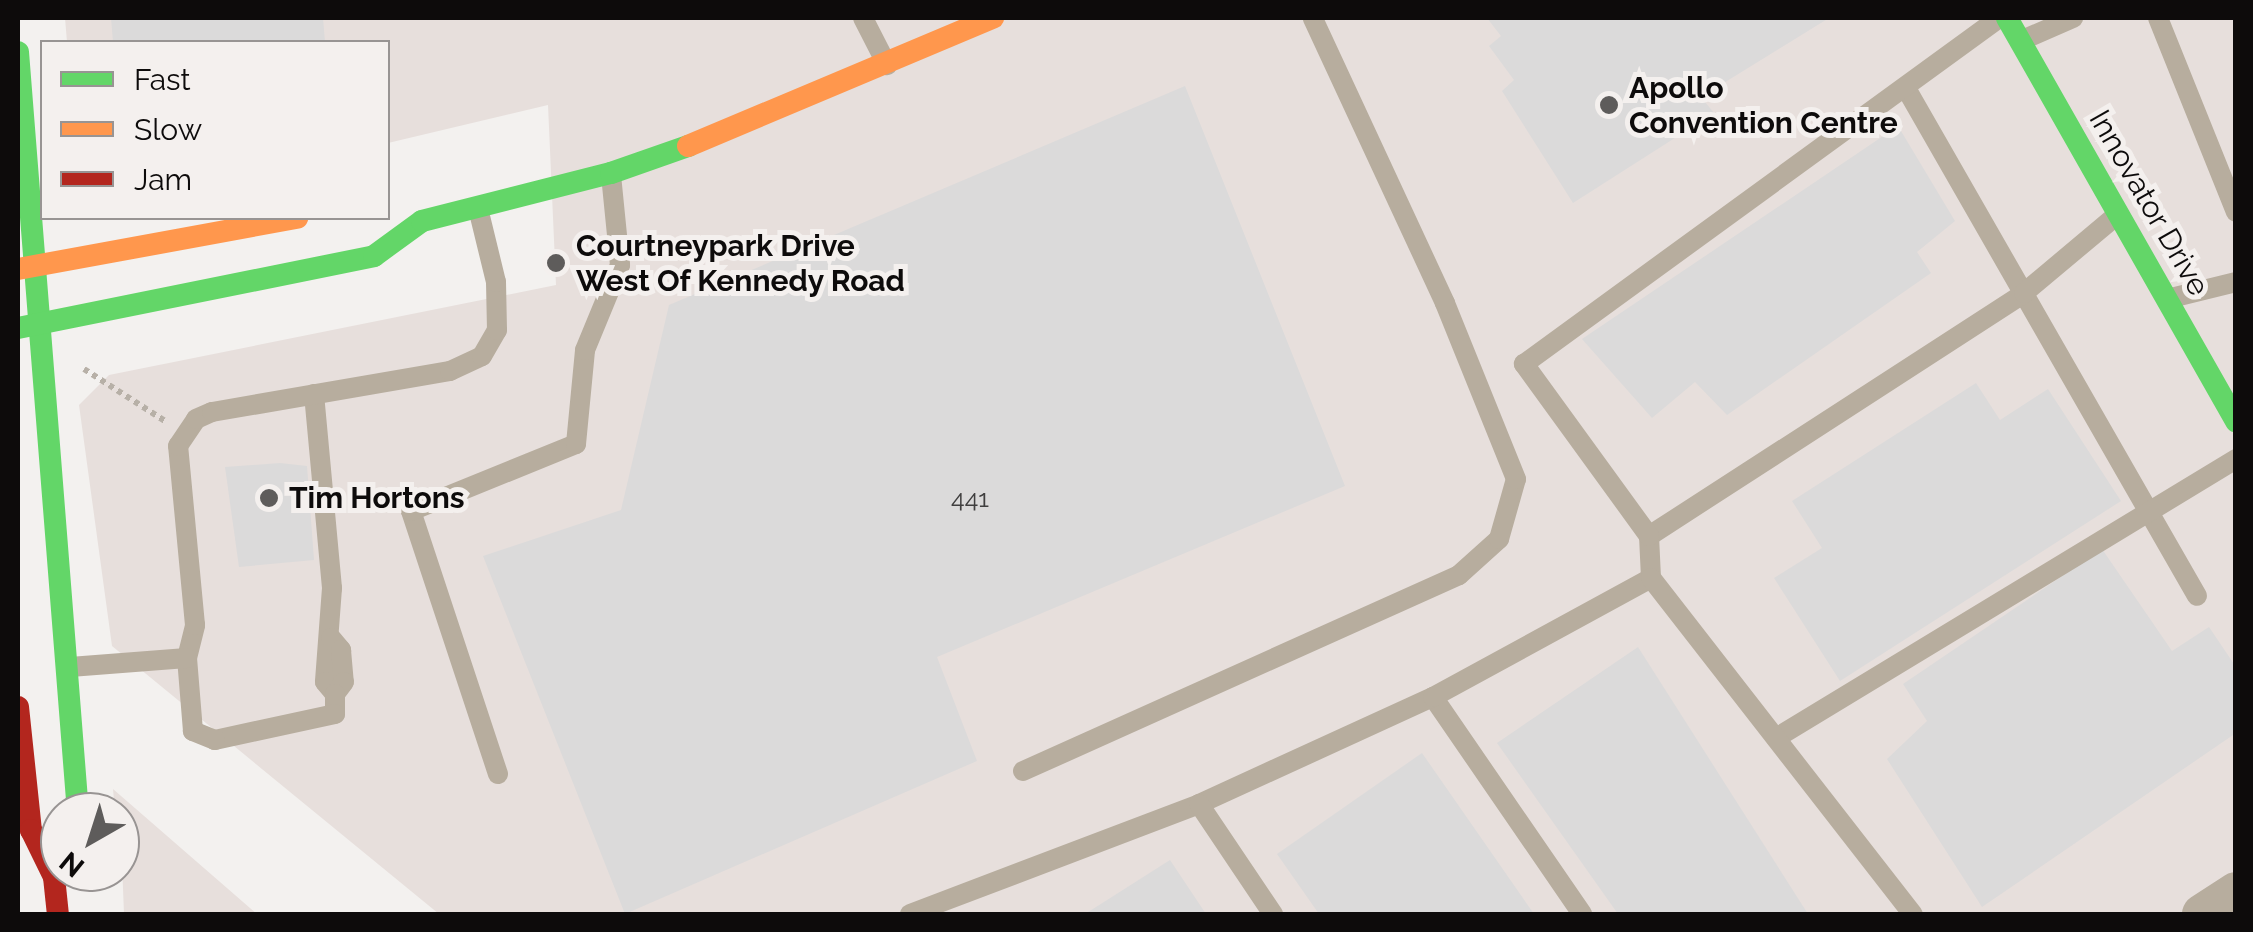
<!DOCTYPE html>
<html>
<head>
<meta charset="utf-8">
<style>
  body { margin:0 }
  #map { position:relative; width:2253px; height:932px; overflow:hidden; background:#f3f1ef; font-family:Raleway,sans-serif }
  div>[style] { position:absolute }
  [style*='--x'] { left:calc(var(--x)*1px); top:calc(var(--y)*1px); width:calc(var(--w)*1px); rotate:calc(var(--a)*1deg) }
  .built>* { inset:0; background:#e7dfdc }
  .building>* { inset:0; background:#dbdada }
  .path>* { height:6px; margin-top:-3px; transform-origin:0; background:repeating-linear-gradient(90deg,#b7b0a7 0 5px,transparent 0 10px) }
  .lane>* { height:20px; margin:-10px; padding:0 10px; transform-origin:10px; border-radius:10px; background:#b7ad9e }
  .street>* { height:40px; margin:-20px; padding:0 20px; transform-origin:20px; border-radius:20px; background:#b7ad9e }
  .fast>* { height:22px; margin:-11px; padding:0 11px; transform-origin:11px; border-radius:11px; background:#63d668 }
  .slow>* { height:22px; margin:-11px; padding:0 11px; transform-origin:11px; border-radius:11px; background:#ff974d }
  .jam>* { height:22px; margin:-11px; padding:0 11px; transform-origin:11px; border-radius:11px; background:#b3261e }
  .dots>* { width:28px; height:28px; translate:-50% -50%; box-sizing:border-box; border:5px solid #f4f0ee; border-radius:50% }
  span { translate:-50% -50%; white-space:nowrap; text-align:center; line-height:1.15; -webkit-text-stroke:10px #f4f0ee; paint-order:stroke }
  .number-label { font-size:25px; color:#403f3f }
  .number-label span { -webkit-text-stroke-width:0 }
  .poi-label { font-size:30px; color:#0d0b0b; font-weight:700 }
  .left { translate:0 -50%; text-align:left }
  .street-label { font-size:30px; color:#0d0b0b }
  .frame { position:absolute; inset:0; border:20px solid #0d0b0b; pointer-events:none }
  .legend { position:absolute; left:40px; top:40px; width:350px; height:180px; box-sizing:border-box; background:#f4f0ee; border:2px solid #989493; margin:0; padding:12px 18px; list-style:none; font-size:30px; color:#0d0b0b }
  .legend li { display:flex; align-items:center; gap:20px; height:50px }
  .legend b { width:50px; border:2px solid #989493 }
  .north { position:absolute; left:40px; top:792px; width:100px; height:100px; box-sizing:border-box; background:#f4f0ee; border:2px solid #989493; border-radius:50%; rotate:219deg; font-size:28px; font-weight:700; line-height:40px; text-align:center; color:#0d0b0b }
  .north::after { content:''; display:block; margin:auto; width:35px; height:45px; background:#5e5c5b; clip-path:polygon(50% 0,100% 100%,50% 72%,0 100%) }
</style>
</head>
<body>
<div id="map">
  <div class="built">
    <i style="clip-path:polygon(65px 18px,2235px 18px,2235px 914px,439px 914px,112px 646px,79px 405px,109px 375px,556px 285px,548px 105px,388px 143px,388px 42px,67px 42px)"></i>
    <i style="clip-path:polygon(113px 789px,257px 914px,124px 914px,120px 812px,115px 812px)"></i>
  </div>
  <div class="building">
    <i style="clip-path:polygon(111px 18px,323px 18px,325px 42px,113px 42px)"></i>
    <i style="clip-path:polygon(1487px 18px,1829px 18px,1701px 97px,1714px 113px,1573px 203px,1502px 91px,1514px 80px,1489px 46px,1501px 36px)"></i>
    <i style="clip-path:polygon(1185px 86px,1345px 486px,937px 657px,977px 761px,625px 914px,483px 556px,621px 510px,669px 305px)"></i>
    <i style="clip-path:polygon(1898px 126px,1955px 221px,1917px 252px,1931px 273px,1727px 415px,1695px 382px,1652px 418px,1582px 339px)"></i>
    <i style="clip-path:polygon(1976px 383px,2000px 420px,2048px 389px,2121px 501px,1840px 681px,1774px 578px,1822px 548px,1792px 501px)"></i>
    <i style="clip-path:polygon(280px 463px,307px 466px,314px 560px,239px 567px,225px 467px)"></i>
    <i style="clip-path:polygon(2102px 549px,2172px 651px,2209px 627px,2236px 667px,2236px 733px,1982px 907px,1887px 759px,1927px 721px,1903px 684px)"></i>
    <i style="clip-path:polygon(1638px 647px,1808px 914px,1618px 914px,1497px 743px)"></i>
    <i style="clip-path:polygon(1422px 753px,1534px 914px,1319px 914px,1277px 854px)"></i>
    <i style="clip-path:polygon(1170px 860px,1206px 914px,1085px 914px)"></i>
  </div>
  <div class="path">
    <i style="--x:84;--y:369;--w:96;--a:32.7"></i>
  </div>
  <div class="lane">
    <i style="--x:863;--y:18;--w:53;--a:62.9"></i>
    <i style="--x:2158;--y:18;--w:209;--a:68.1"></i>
    <i style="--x:2020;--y:41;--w:58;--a:-23.5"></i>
    <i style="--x:1907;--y:90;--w:583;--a:60.18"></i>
    <i style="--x:2171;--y:298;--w:67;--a:-13.8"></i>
    <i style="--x:314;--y:394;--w:195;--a:84.7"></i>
    <i style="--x:332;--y:588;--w:94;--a:94.3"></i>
    <i style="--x:325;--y:682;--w:16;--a:50"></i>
    <i style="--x:1649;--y:536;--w:447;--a:-32.9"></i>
    <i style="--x:2024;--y:293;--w:121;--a:-40"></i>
    <i style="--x:1651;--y:578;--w:42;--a:-92.7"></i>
    <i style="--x:1649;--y:536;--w:213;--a:-126"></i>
    <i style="--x:1524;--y:364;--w:588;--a:-36.07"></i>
    <i style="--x:331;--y:638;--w:16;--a:50"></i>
    <i style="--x:341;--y:650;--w:32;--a:85"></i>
    <i style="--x:344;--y:682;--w:15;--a:127"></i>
    <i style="--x:335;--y:694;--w:20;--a:90"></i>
    <i style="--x:335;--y:714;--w:123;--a:167.8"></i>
    <i style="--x:215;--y:740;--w:24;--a:-158"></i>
    <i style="--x:193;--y:731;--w:73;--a:-94.7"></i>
    <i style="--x:187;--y:658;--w:34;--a:-76"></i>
    <i style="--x:195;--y:625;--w:180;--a:-95.4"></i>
    <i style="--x:178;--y:446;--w:32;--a:-56"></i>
    <i style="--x:196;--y:419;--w:17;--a:-24"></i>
    <i style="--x:212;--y:412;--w:242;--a:-9.8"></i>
    <i style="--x:450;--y:371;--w:35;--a:-25"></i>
    <i style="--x:482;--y:356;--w:30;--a:-60"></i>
    <i style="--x:497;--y:330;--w:48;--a:-91.2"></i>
    <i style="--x:496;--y:282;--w:76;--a:-103.7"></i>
    <i style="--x:70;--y:667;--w:117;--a:-4.4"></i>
    <i style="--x:1433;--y:697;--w:263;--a:55.5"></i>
    <i style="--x:1776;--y:738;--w:538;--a:-31.24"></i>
    <i style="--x:1023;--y:771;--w:478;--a:-24.2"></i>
    <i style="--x:1459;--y:575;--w:54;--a:-42"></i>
    <i style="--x:1499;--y:539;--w:62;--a:-74.2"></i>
    <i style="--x:1516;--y:479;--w:190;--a:-112"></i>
    <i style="--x:1445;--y:303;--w:314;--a:-114.9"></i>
    <i style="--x:498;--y:774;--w:277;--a:-108.3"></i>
    <i style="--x:411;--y:511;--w:178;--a:-22.1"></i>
    <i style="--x:576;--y:444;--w:94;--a:-84.5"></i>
    <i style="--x:585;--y:350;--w:92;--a:-67.6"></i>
    <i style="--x:620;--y:265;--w:90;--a:-95.7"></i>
    <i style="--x:1199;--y:804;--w:257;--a:-24.6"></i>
    <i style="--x:1433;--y:697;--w:248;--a:-28.6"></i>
    <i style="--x:1651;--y:578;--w:426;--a:52.1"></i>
    <i style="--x:910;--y:914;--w:309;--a:-20.8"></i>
    <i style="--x:1199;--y:804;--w:133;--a:56.1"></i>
  </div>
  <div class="street">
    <i style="--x:2202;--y:914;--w:40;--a:-32.9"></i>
  </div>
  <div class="fast">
    <i style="--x:2007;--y:18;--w:464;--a:60.4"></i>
    <i style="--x:18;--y:52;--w:762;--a:85.49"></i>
    <i style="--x:18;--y:328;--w:363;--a:-11.4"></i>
    <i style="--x:374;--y:256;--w:59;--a:-36.1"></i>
    <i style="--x:422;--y:221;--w:195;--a:-14.3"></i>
    <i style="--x:611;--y:173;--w:82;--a:-19.3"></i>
  </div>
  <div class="slow">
    <i style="--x:688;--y:146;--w:331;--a:-22.8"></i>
    <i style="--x:18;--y:269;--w:284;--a:-10.4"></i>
  </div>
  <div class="jam">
    <i style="--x:18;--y:707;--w:124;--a:84"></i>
    <i style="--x:31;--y:830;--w:52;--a:63.9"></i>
    <i style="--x:54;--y:877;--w:37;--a:84"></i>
  </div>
  <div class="dots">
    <i style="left:1609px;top:105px;background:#5e5c5b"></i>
    <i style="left:556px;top:263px;background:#5e5c5b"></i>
    <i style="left:269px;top:498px;background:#5e5c5b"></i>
  </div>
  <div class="number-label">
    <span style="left:970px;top:498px">441</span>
  </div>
  <div class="poi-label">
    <span class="left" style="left:1629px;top:105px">Apollo<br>Convention Centre</span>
    <span class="left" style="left:576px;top:263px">Courtneypark Drive<br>West Of Kennedy Road</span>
    <span class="left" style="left:289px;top:498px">Tim Hortons</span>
  </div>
  <div class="street-label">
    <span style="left:2149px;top:203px;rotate:60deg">Innovator Drive</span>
  </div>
  <div class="frame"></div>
  <ul class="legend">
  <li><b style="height:12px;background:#63d668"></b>Fast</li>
  <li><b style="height:12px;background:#ff974d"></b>Slow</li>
  <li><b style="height:12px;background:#b3261e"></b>Jam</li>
  </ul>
  <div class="north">N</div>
</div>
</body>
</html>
